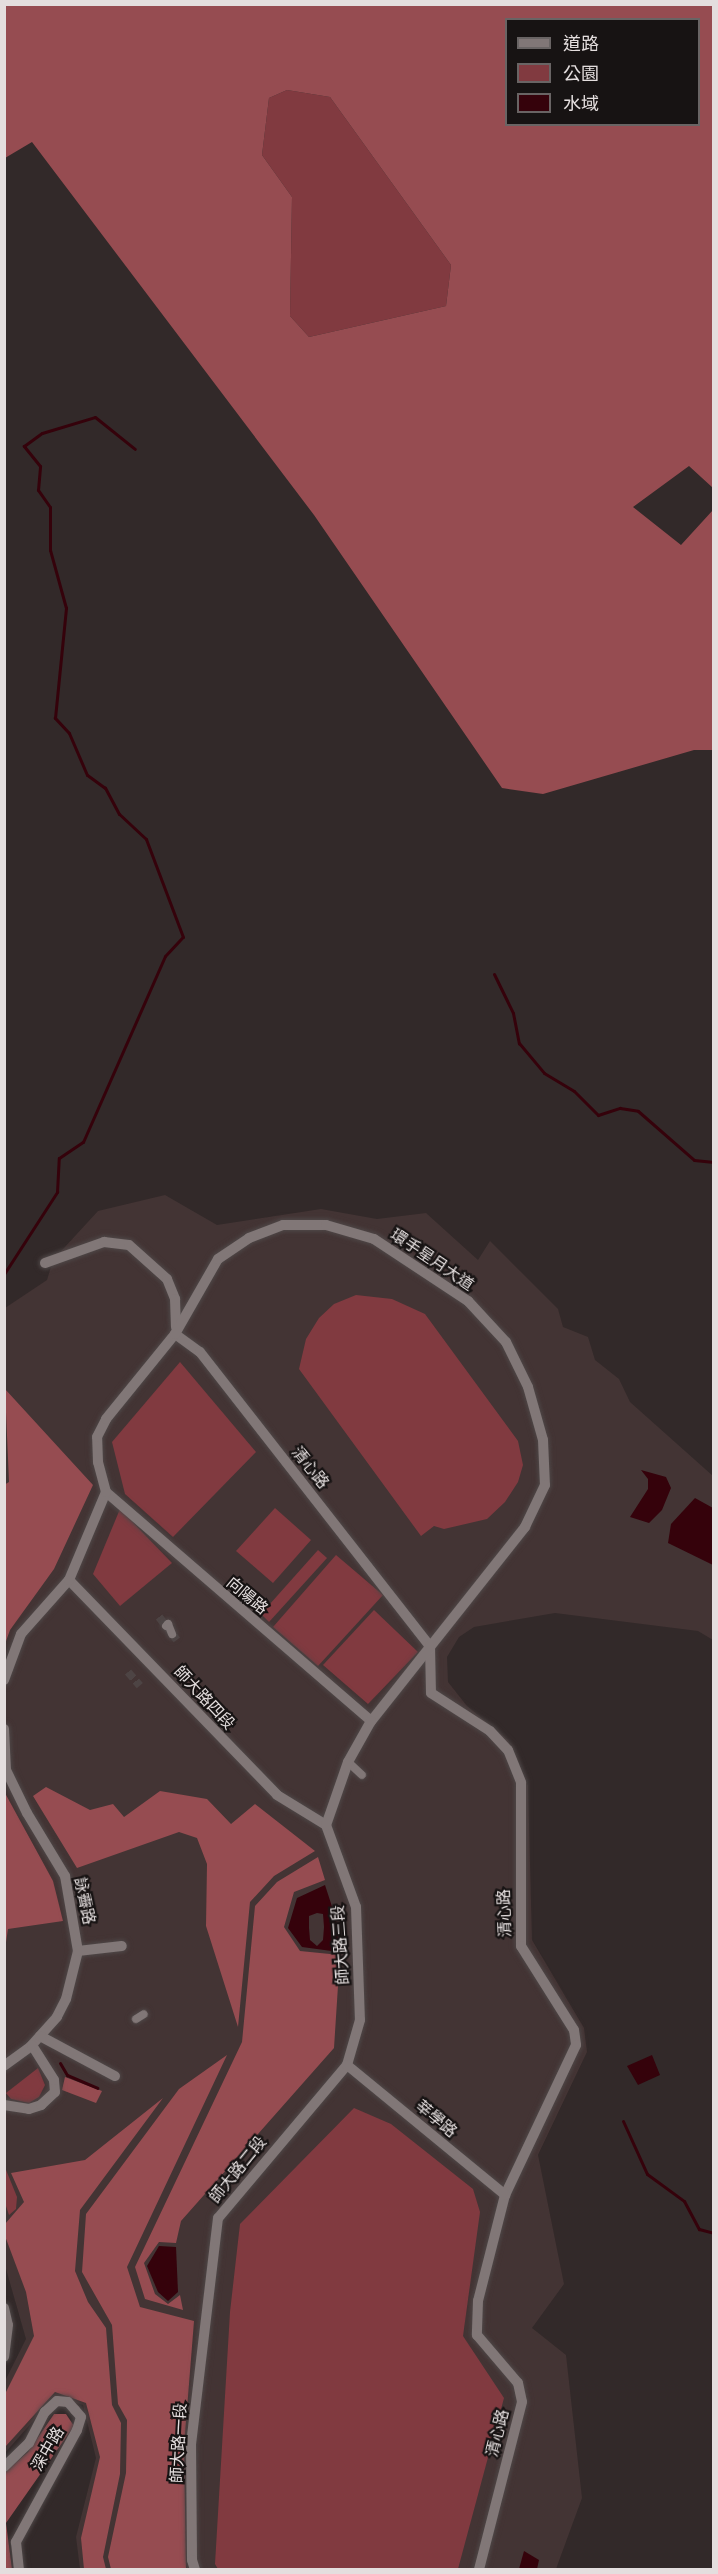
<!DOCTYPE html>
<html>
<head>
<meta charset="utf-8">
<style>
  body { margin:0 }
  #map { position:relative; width:718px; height:2574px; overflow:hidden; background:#322929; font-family:Poppins,"Noto Sans TC",sans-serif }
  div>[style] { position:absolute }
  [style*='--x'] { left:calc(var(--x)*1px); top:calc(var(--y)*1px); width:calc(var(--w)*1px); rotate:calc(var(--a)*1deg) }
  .built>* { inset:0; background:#433434 }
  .green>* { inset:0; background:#813a40 }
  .forest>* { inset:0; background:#964c51 }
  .water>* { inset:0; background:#35020b }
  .stream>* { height:3px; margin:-1.5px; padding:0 1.5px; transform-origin:1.5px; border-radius:1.5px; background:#35020b }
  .pedestrian-tunnel>* { height:8px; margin-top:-4px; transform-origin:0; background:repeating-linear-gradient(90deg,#4d4444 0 8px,transparent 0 12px) }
  .roads { filter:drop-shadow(0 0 2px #4e4747) drop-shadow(0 0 2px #4e4747) }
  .pedestrian>* { height:8px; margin:-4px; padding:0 4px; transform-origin:4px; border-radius:4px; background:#817777 }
  .minor>* { height:10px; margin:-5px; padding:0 5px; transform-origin:5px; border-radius:5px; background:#817777 }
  span { translate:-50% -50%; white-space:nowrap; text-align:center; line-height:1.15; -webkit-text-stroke:4.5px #171313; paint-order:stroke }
  .street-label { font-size:16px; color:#e4dede }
  .frame { position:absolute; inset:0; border:6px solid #e4dede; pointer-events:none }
  .legend { position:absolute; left:505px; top:18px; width:195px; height:108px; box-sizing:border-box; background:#171313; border:2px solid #696464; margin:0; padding:8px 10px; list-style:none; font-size:18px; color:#e4dede }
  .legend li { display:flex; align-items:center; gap:12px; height:30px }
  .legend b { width:30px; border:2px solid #696464 }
</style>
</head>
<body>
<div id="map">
  <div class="built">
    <i style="clip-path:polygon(165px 1195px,217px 1225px,321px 1209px,377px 1219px,426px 1213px,478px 1260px,490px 1241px,558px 1309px,563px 1327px,588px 1337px,595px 1360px,619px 1379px,630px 1402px,713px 1476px,713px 1640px,698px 1631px,555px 1613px,474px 1627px,459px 1637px,447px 1657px,448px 1682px,467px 1706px,508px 1740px,528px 1786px,532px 1940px,584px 2028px,587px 2052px,538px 2155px,564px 2284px,532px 2328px,566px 2355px,582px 2498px,556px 2569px,80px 2569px,76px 2537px,96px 2458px,83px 2405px,55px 2396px,5px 2453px,4px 2383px,26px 2339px,4px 2262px,5px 1308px,47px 1280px,53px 1260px,98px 1211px)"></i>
  </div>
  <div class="green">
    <i style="clip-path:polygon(287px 90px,330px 97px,451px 265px,446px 306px,309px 337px,290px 316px,292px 197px,262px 155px,269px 98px)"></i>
    <i style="clip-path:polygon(356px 1295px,392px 1299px,425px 1314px,518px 1441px,523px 1465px,518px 1482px,505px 1502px,487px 1519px,444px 1529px,434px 1526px,421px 1536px,299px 1369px,306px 1339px,319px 1318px,334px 1304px)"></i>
    <i style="clip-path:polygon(180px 1362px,256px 1452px,173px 1537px,125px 1494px,112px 1442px)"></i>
    <i style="clip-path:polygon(275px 1508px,311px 1540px,273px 1583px,236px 1551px)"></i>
    <i style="clip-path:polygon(120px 1509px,172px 1563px,120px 1606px,93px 1574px)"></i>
    <i style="clip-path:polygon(318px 1550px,327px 1558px,269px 1622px,261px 1614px)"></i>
    <i style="clip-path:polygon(336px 1555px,383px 1595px,318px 1666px,273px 1627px)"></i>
    <i style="clip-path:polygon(374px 1610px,418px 1652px,368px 1704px,323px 1665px)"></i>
    <i style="clip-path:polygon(38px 2068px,45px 2085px,39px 2097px,29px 2103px,11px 2099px,6px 2093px)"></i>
    <i style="clip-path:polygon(354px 2108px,391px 2124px,473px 2189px,480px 2212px,463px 2336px,504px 2398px,458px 2569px,218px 2569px,215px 2564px,230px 2312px,240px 2224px)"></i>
    <i style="clip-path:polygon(4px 2165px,17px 2197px,16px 2209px,9px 2215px,5px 2203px)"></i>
  </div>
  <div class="forest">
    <i style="clip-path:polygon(evenodd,5px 4px,713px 5px,713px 488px,689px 466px,633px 507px,681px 545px,713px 510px,713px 750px,694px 750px,543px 794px,502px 788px,314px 515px,32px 142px,5px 158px,5px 4px,506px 20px,698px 20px,698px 124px,506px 124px,506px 20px,5px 4px,287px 90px,330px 97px,451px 265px,446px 306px,309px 337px,290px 316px,292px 197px,262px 155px,269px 98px,287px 90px)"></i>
    <i style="clip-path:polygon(5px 1389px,93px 1485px,54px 1569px,10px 1630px,5px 1644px,4px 1485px,9px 1482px)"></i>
    <i style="clip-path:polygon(46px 1787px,90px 1810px,113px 1804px,124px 1817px,160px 1791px,207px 1799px,231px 1824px,255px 1804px,315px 1851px,274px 1876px,250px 1902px,238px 2027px,206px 1926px,207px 1864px,197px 1838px,179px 1832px,77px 1868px,33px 1796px)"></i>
    <i style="clip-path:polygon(5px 1793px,53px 1881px,63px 1921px,8px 1929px,5px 1949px)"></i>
    <i style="clip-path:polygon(318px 1857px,325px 1880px,294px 1892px,284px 1927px,300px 1951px,340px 1955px,334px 2048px,181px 2221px,176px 2243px,159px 2242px,144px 2263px,155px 2294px,168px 2304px,180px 2295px,183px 2310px,145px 2299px,135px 2267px,242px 2042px,255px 1906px,277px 1882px)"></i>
    <i style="clip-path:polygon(227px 2055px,127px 2267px,140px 2307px,194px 2321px,184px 2447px,186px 2569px,111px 2569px,108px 2557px,126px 2473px,127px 2420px,118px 2404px,112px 2325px,82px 2272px,86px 2214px,179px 2089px)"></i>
    <i style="clip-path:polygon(65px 2077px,102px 2091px,96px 2103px,62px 2090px)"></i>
    <i style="clip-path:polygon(163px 2098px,80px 2210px,75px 2271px,88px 2302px,106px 2328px,112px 2405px,121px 2423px,120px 2474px,103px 2557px,106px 2569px,84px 2569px,81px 2538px,100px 2457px,86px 2403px,55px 2392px,5px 2447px,5px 2394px,34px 2336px,26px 2292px,5px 2236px,5px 2224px,24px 2202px,11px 2173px,85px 2160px)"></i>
    <i style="clip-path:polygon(54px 2414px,66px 2414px,74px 2426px,6px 2523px,12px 2569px,5px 2570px,5px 2472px,28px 2452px)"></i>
  </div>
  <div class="water">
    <i style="clip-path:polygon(641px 1470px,666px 1477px,671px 1488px,662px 1510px,649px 1523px,630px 1517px,648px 1489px,648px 1479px)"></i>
    <i style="clip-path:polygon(695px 1498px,713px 1508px,713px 1565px,668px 1543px,671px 1524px)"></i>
    <i style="clip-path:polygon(evenodd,325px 1885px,336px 1919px,339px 1952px,302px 1947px,288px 1928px,297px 1898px,325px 1885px,317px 1913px,323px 1914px,324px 1927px,323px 1940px,317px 1946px,310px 1940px,309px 1928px,309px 1916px,317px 1913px)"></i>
    <i style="clip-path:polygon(652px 2055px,660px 2075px,638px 2085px,627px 2066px)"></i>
    <i style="clip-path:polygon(159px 2246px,176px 2247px,178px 2292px,168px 2301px,158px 2292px,147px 2266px)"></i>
    <i style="clip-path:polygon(524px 2551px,539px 2560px,537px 2569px,519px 2569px)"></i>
  </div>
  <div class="stream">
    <i style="--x:494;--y:974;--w:43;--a:64"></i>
    <i style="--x:513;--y:1013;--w:31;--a:79"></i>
    <i style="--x:519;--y:1043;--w:39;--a:50"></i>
    <i style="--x:544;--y:1073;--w:35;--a:31"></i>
    <i style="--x:574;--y:1091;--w:34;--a:45"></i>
    <i style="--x:598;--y:1115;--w:23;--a:-18"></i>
    <i style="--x:620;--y:1108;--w:18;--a:9"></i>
    <i style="--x:638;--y:1111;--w:74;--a:41.2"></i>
    <i style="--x:694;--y:1160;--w:20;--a:6"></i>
    <i style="--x:4;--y:1274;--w:98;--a:-57.1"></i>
    <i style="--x:57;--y:1192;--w:34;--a:-87"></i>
    <i style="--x:59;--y:1158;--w:29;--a:-34"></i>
    <i style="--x:83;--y:1142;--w:203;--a:-66.2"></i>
    <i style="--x:165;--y:956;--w:26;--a:-47"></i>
    <i style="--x:183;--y:937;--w:105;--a:-110.7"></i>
    <i style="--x:146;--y:839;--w:37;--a:-137"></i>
    <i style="--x:119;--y:814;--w:30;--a:-118"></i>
    <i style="--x:105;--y:788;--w:22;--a:-144"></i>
    <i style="--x:87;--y:775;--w:46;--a:-113.2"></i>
    <i style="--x:69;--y:733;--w:21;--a:-133"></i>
    <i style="--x:55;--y:718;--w:111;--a:-84.3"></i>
    <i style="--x:66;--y:608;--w:60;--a:-105.4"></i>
    <i style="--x:50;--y:550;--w:43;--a:-90"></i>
    <i style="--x:50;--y:507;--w:21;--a:-125"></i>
    <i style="--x:38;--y:490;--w:24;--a:-85"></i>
    <i style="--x:40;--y:466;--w:26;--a:-129"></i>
    <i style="--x:24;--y:446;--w:22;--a:-36"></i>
    <i style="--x:42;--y:433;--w:55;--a:-16.8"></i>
    <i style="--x:95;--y:417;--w:51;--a:38.7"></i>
    <i style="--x:60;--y:2063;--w:14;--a:60"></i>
    <i style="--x:67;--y:2075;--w:33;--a:23"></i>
    <i style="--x:623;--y:2121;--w:58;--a:65.6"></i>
    <i style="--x:647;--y:2174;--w:46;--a:36.1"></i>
    <i style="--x:684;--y:2201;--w:32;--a:62"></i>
    <i style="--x:699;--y:2229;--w:16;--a:15"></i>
  </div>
  <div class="pedestrian-tunnel">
    <i style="--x:159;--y:1617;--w:29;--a:52"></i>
    <i style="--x:128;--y:1672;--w:18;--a:49"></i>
  </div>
  <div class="roads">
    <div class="pedestrian">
      <i style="--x:166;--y:1626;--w:3;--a:-45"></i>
      <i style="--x:168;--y:1624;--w:11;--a:68"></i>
      <i style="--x:348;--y:1762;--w:19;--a:43"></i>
      <i style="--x:136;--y:2019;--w:9;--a:-32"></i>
    </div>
    <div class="minor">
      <i style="--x:45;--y:1263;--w:63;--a:-19.6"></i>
      <i style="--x:104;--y:1242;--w:25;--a:7"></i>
      <i style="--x:129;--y:1245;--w:51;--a:41.8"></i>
      <i style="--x:167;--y:1279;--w:22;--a:68"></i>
      <i style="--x:175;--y:1299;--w:28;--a:88"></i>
      <i style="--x:175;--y:1334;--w:31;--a:36"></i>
      <i style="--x:200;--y:1352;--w:373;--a:52"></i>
      <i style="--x:430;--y:1646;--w:47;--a:88.8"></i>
      <i style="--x:431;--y:1693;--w:70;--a:32.8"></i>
      <i style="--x:490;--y:1731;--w:26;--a:47"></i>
      <i style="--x:508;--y:1750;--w:35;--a:68"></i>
      <i style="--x:521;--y:1783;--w:163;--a:90"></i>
      <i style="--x:521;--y:1946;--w:99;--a:57.8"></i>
      <i style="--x:574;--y:2030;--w:15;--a:82"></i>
      <i style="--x:576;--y:2045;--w:166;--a:115.3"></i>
      <i style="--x:505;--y:2195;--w:109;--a:104.3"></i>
      <i style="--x:478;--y:2301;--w:34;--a:92"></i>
      <i style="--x:477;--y:2335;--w:63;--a:49.5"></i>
      <i style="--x:518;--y:2383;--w:19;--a:78"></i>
      <i style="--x:522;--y:2402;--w:173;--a:104.4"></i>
      <i style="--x:106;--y:1492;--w:350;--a:40.8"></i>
      <i style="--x:69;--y:1580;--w:299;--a:45.9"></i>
      <i style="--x:277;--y:1795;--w:57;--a:31.5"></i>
      <i style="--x:326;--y:1825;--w:87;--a:69.9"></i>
      <i style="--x:356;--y:1907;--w:113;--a:88"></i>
      <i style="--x:360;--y:2020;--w:47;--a:106.1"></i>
      <i style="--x:347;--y:2065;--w:200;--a:130.1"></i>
      <i style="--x:218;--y:2218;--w:227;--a:96.8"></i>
      <i style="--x:191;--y:2443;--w:117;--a:89.5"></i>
      <i style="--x:192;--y:2560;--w:10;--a:73"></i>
      <i style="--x:4;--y:1680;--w:49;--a:-69.7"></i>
      <i style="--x:21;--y:1634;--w:72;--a:-48.4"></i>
      <i style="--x:69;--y:1580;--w:95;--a:-67.2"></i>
      <i style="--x:106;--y:1492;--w:31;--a:-105"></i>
      <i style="--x:98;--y:1462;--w:25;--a:-92"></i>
      <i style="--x:97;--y:1437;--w:20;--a:-63"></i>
      <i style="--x:106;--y:1419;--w:109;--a:-50.9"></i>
      <i style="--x:175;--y:1334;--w:86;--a:-60.2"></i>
      <i style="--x:218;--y:1259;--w:37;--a:-34"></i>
      <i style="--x:249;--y:1238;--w:36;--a:-21"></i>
      <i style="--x:283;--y:1225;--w:43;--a:0"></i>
      <i style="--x:326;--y:1225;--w:50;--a:16.3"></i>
      <i style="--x:374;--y:1239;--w:113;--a:33.4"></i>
      <i style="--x:468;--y:1301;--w:56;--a:47.2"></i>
      <i style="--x:506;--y:1342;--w:50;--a:63.9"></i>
      <i style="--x:528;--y:1387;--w:55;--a:74.2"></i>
      <i style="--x:543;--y:1440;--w:45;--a:87.5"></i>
      <i style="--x:545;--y:1485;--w:47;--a:115.5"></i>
      <i style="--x:525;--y:1527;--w:248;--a:128.4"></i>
      <i style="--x:371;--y:1721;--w:47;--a:119.3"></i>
      <i style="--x:348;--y:1762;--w:67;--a:109.2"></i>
      <i style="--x:4;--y:1729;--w:41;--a:87.2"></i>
      <i style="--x:6;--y:1770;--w:48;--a:64"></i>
      <i style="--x:27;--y:1813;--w:74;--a:58.9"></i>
      <i style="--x:65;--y:1876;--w:76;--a:80.2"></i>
      <i style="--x:78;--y:1951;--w:49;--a:104"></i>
      <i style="--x:66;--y:1999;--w:20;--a:117"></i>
      <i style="--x:57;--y:2017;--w:40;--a:132"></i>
      <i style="--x:30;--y:2047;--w:32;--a:144"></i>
      <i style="--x:78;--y:1951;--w:44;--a:-6.5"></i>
      <i style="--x:40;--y:2036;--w:85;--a:28.1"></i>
      <i style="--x:347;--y:2065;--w:205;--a:39.4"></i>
      <i style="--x:4;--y:2105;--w:25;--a:9"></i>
      <i style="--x:29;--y:2109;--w:13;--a:-18"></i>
      <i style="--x:41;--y:2105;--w:19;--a:-43"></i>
      <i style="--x:55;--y:2092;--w:12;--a:-95"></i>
      <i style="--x:54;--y:2080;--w:41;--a:-122.2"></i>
      <i style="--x:4;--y:2308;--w:17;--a:77"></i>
      <i style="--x:8;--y:2325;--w:32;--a:97"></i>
      <i style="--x:4;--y:2467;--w:35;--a:-44"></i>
      <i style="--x:29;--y:2443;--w:35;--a:-63"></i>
      <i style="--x:45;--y:2412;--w:16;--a:-43"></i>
      <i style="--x:57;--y:2401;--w:11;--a:5"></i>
      <i style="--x:68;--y:2402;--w:11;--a:49"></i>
      <i style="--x:75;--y:2410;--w:9;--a:49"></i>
      <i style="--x:81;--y:2417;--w:14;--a:107"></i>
      <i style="--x:77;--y:2430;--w:128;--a:118.6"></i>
      <i style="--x:16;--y:2542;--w:28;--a:84"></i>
    </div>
  </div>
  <div class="street-label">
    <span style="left:432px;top:1260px;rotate:34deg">環手星月大道</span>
    <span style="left:310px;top:1468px;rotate:51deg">清心路</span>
    <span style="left:247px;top:1596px;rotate:40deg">向陽路</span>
    <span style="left:204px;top:1698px;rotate:47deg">師大路四段</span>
    <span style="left:84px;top:1901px;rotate:78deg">詠霽路</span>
    <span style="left:505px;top:1913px;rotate:-92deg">清心路</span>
    <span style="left:341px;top:1945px;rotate:-94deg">師大路三段</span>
    <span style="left:436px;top:2119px;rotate:40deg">莘學路</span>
    <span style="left:238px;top:2170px;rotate:-51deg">師大路二段</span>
    <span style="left:498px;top:2433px;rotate:-76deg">清心路</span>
    <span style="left:179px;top:2443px;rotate:-87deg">師大路一段</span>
    <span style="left:48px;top:2449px;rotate:-60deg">深中路</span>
  </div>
  <div class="frame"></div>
  <ul class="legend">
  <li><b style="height:8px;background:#817777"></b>道路</li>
  <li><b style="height:16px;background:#813a40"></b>公園</li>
  <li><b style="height:16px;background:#35020b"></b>水域</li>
  </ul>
</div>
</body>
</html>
